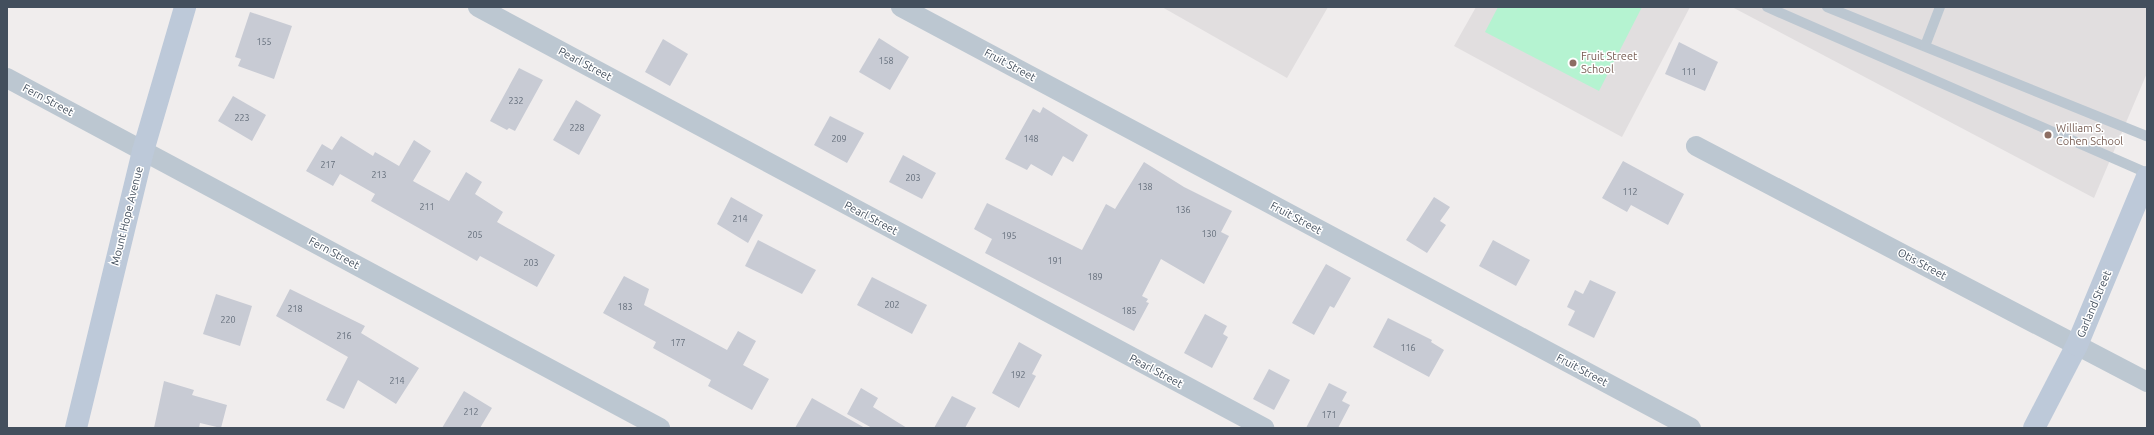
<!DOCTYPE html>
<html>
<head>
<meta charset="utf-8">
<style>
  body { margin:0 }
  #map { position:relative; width:2154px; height:435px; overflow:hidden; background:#f0eded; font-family:Ubuntu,sans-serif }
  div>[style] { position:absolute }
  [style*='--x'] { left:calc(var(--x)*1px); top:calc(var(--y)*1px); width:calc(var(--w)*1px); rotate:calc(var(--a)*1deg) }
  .education>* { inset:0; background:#e1dedf }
  .green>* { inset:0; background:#b5f3d1 }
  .building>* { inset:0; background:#c8cbd4 }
  .lane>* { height:10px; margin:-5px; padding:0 5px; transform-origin:5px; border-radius:5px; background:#bcc7d1 }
  .street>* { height:20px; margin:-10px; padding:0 10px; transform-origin:10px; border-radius:10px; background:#bcc7d1 }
  .secondary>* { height:22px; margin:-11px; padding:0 11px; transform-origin:11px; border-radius:11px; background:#bdc9d9 }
  .dots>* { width:11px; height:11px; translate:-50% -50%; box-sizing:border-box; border:2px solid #fff; border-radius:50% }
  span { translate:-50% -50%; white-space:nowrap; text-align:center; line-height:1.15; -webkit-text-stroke:3px #fff; paint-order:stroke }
  .number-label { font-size:9px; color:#646e7b }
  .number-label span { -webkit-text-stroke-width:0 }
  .education-label { font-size:11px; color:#785e54 }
  .left { translate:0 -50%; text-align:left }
  .street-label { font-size:11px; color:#434f5d }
  .frame { position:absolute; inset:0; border:8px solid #434f5d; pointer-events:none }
</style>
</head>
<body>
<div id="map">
  <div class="education">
    <i style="clip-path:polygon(1162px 7px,1328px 7px,1287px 78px)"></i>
    <i style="clip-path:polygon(1476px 7px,1690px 7px,1622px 137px,1454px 46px)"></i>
    <i style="clip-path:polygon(1732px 7px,2147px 7px,2147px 73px,2094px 198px)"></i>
  </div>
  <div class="green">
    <i style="clip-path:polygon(1498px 7px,1642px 7px,1599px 91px,1485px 32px)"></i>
  </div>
  <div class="building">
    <i style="clip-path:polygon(250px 12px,292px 26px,274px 79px,238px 66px,241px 59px,235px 57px)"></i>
    <i style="clip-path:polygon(879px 38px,909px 57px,890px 90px,859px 72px)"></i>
    <i style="clip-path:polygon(663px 39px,688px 54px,670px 86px,645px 72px)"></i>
    <i style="clip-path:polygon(1679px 42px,1718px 62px,1705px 91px,1665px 74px)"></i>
    <i style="clip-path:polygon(519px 68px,543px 80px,515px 131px,509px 128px,507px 130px,490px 121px)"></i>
    <i style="clip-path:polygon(233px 96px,266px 115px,252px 141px,218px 121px)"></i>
    <i style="clip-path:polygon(576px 100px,601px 115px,579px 155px,553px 140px)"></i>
    <i style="clip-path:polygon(1043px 107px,1088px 135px,1073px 162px,1063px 156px,1052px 176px,1031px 164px,1027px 170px,1005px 159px,1033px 109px,1040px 113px)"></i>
    <i style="clip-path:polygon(830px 116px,864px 133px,847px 163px,814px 145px)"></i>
    <i style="clip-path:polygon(341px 136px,373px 156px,375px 152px,399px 166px,414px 140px,431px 151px,413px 181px,449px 201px,466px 172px,482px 182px,475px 194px,503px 212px,497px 222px,555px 255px,537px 287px,480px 256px,477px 261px,371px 201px,375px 194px,340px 174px,333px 186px,306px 171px,322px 144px,332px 150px)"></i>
    <i style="clip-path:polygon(903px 155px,936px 173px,922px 199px,889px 182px)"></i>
    <i style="clip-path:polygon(1623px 161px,1684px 194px,1668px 225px,1631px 205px,1627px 212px,1602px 198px)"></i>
    <i style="clip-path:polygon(1144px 162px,1184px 187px,1232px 211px,1221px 232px,1229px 236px,1204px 284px,1161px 259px,1142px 296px,1148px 299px,1146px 302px,1149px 303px,1134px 331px,985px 253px,992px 239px,974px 229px,987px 203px,1082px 250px,1106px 204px,1115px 209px)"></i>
    <i style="clip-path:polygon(731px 197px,763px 215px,748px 243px,717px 224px)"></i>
    <i style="clip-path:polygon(1434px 197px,1450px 207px,1440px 221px,1446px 225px,1427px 253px,1406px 240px)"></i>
    <i style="clip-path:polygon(758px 240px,816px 270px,802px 294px,745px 266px)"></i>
    <i style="clip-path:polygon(1493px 240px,1530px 260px,1516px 286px,1479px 266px)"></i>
    <i style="clip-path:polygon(1326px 264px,1351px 278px,1334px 308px,1330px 306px,1314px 335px,1292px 323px)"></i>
    <i style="clip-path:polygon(624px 276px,649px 289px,644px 305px,727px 350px,738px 331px,756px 341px,743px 365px,769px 379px,752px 410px,708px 386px,711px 380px,653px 348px,656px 342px,603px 313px)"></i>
    <i style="clip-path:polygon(872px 277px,927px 305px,912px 334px,857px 305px)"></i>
    <i style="clip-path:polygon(1590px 280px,1616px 292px,1594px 338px,1568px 325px,1575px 311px,1567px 307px,1575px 290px,1583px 294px)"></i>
    <i style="clip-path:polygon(290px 289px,365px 326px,361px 333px,419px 368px,396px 404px,358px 380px,344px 409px,326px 400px,348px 357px,276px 316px)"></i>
    <i style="clip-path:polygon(216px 294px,252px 306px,240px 346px,203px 334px)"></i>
    <i style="clip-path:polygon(1205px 314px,1227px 326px,1223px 334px,1228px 337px,1212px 368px,1184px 353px)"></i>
    <i style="clip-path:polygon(1388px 318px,1432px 340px,1431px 342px,1444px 350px,1429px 377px,1373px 347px)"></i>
    <i style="clip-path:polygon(1019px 342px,1042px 355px,1032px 374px,1036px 376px,1019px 408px,992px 393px)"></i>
    <i style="clip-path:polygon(1269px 369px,1290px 380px,1274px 410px,1253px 399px)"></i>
    <i style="clip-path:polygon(164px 381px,194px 390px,192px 395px,227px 405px,221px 428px,200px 423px,199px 428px,154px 428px)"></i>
    <i style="clip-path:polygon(1329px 383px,1347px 392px,1342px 401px,1350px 405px,1338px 428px,1306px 428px)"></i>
    <i style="clip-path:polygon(861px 388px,878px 398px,873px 407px,907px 428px,872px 428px,847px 414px)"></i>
    <i style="clip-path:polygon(464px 391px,492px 408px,480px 428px,442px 428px)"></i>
    <i style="clip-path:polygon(952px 396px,976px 408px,965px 428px,934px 428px)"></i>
    <i style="clip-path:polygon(812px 398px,865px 428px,795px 428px)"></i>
  </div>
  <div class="lane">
    <i style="--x:1767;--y:7;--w:415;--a:23.6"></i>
    <i style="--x:1827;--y:7;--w:345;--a:22"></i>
    <i style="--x:1925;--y:46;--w:42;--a:-69"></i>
  </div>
  <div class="street">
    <i style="--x:478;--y:7;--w:892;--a:28.17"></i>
    <i style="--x:901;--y:7;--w:895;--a:28.05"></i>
    <i style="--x:7;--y:78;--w:741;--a:28.19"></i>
    <i style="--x:1696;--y:146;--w:509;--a:27.62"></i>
  </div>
  <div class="secondary">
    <i style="--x:76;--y:428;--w:285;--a:-76.4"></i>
    <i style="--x:143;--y:151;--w:150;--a:-73.7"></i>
    <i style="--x:2034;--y:428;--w:93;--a:-62.6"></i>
    <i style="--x:2077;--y:345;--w:182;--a:-67.4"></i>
  </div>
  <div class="dots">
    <i style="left:1573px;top:63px;background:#8d6e63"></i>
    <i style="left:2048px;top:135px;background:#8d6e63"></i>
  </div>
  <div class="number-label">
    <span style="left:264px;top:42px">155</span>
    <span style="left:886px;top:61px">158</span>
    <span style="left:1689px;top:72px">111</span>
    <span style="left:516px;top:101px">232</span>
    <span style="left:242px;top:118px">223</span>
    <span style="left:577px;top:128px">228</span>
    <span style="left:839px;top:139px">209</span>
    <span style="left:1031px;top:139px">148</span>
    <span style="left:328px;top:165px">217</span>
    <span style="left:379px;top:175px">213</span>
    <span style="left:913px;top:178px">203</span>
    <span style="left:1145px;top:187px">138</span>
    <span style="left:1630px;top:192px">112</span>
    <span style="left:427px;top:207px">211</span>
    <span style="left:1183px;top:210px">136</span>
    <span style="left:740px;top:219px">214</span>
    <span style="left:1209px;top:234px">130</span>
    <span style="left:475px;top:235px">205</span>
    <span style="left:1009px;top:236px">195</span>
    <span style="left:1055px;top:261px">191</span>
    <span style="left:531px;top:263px">203</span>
    <span style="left:1095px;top:277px">189</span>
    <span style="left:892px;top:305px">202</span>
    <span style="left:625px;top:307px">183</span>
    <span style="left:295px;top:309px">218</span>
    <span style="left:1129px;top:311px">185</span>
    <span style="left:228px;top:320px">220</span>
    <span style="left:344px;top:336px">216</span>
    <span style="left:678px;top:343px">177</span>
    <span style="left:1408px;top:348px">116</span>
    <span style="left:1018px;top:375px">192</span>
    <span style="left:397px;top:381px">214</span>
    <span style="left:471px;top:412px">212</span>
    <span style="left:1329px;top:415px">171</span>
  </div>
  <div class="education-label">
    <span class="left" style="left:1581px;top:63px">Fruit Street<br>School</span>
    <span class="left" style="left:2056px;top:135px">William S.<br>Cohen School</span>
  </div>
  <div class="street-label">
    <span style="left:585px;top:64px;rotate:28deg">Pearl Street</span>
    <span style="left:1010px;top:65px;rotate:28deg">Fruit Street</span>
    <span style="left:48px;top:100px;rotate:28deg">Fern Street</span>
    <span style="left:127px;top:216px;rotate:-76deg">Mount Hope Avenue</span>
    <span style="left:871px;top:218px;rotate:28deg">Pearl Street</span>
    <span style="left:1296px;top:218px;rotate:28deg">Fruit Street</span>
    <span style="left:334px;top:253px;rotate:28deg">Fern Street</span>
    <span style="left:1922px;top:264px;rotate:28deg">Otis Street</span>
    <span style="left:2094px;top:304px;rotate:-67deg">Garland Street</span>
    <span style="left:1582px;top:370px;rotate:28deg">Fruit Street</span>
    <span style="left:1156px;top:371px;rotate:28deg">Pearl Street</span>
  </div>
  <div class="frame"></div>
</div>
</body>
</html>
